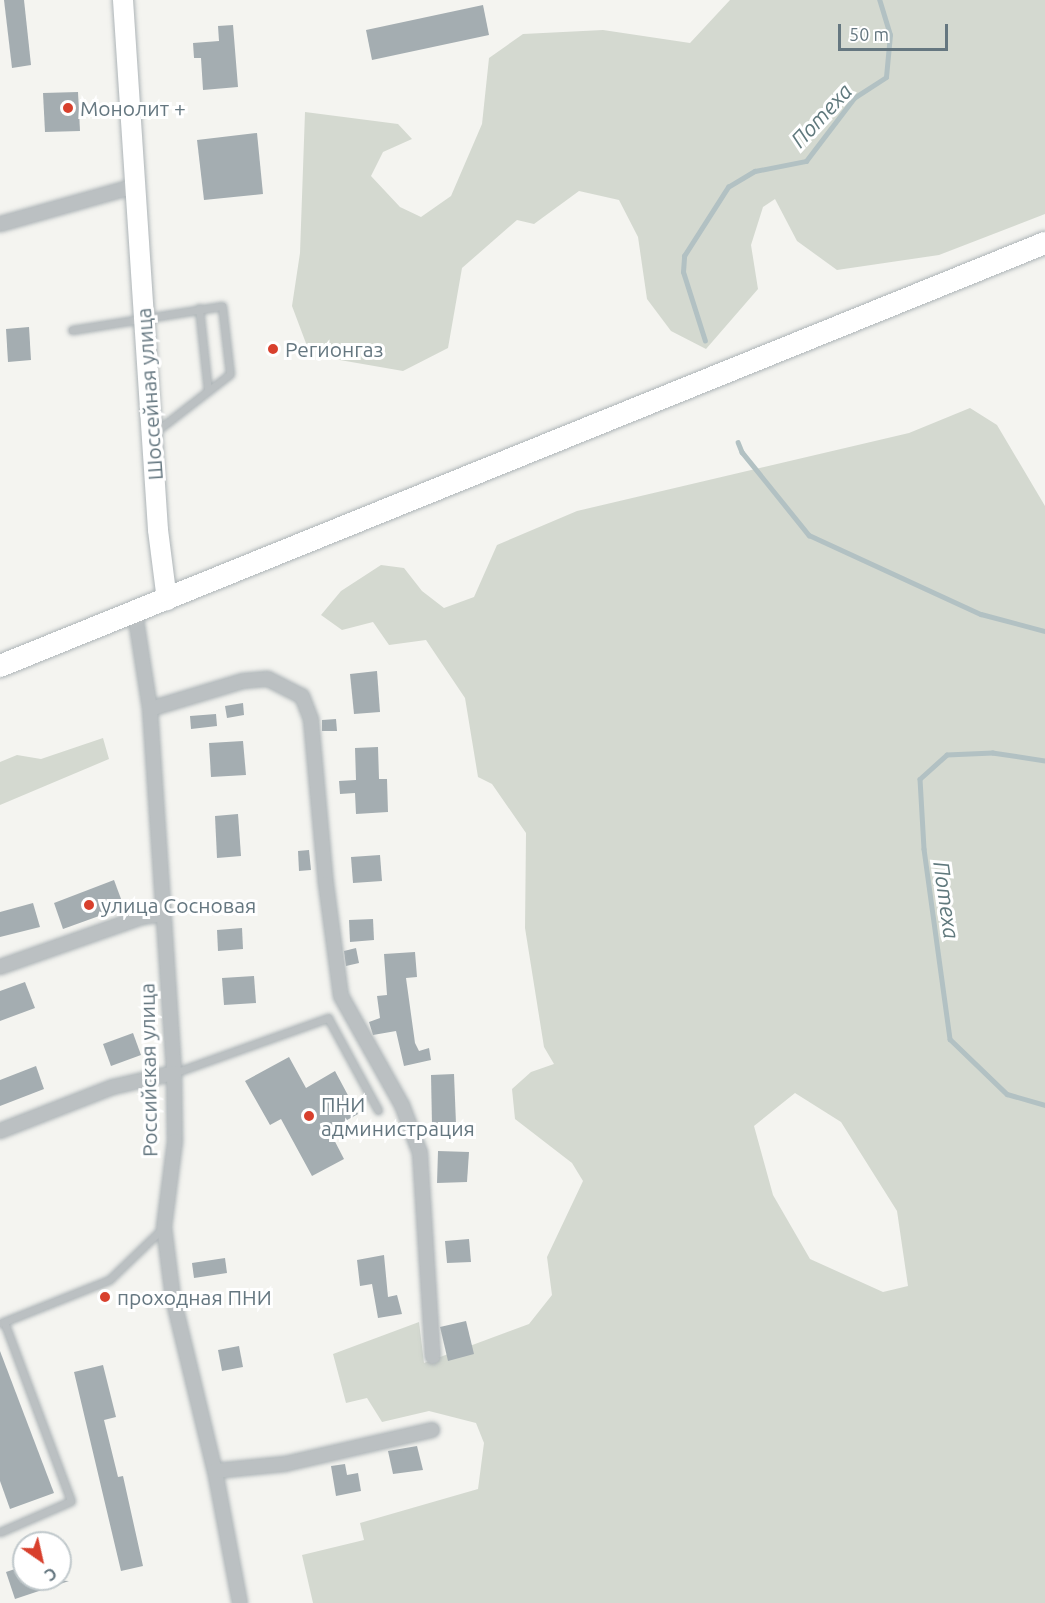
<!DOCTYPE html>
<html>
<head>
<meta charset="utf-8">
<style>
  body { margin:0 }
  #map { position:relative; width:1045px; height:1603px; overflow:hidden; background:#f4f4f0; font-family:Ubuntu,sans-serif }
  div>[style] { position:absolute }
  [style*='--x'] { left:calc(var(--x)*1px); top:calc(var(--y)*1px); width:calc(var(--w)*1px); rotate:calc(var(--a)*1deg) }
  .green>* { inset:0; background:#d4d9d0 }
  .stream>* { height:4.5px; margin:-2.25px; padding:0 2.25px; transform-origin:2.25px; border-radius:2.25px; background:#b2c1c3 }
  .building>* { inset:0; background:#a4adb1 }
  .roads { filter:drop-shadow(0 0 2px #adb4b7) drop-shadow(0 0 2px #adb4b7) }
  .lane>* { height:7px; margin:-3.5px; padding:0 3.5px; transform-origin:3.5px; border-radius:3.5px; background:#bbc0c2 }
  .street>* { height:14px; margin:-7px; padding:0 7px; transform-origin:7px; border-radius:7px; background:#bbc0c2 }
  .secondary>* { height:20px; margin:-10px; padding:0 10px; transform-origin:10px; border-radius:10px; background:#fff }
  .primary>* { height:22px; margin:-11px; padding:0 11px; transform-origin:11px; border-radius:11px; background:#fff }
  .dots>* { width:16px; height:16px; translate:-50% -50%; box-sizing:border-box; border:3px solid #fff; border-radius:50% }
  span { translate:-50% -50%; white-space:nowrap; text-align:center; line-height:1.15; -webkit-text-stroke:6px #fff; paint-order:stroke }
  .poi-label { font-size:21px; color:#657780 }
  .left { translate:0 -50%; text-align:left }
  .street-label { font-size:21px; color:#657780 }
  .water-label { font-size:22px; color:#60797d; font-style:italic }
  .north { position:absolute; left:12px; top:1531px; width:60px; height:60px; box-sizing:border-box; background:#fff; border:2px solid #c1c9cc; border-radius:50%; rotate:146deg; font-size:16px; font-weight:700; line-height:24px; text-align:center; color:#657780 }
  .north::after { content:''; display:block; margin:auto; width:21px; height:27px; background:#d8402d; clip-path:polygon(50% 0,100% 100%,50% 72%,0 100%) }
  .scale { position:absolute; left:838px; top:24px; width:110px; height:27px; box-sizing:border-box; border:3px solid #657780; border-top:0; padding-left:8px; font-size:18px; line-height:21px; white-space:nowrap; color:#657780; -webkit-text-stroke:4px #fff; paint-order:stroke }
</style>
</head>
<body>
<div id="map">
  <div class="green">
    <i style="clip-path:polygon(730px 0,1045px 0,1045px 214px,939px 255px,837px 270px,797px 241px,775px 199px,763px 207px,751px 245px,758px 289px,706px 349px,671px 331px,647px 299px,638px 237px,619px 200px,579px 191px,534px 224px,517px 220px,462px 268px,448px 348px,403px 371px,334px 359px,307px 346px,292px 306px,300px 253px,305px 112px,398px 124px,412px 139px,383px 152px,371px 176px,400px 207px,421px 217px,451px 196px,482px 124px,489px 58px,523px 34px,603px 30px,690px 43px)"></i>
    <i style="clip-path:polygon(evenodd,970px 408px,997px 425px,1045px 506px,1045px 1603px,313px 1603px,302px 1555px,364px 1540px,360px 1523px,478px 1489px,484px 1443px,476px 1423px,429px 1411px,382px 1422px,367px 1398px,346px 1403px,333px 1354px,419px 1322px,424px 1363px,529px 1324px,552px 1295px,547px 1257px,583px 1181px,572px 1163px,515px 1119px,512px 1089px,531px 1072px,554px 1064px,544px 1047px,525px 928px,526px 833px,492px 784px,478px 777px,465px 698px,426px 640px,389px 645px,373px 622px,342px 630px,321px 615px,341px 591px,381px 565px,404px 568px,422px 591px,444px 608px,474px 597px,497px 545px,577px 511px,909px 433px,970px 408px,795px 1093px,841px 1122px,897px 1211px,908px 1286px,883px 1292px,810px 1259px,773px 1195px,754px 1126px,795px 1093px)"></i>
    <i style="clip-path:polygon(103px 738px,109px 759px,0 805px,0 762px,17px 755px,41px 759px)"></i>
  </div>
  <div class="stream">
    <i style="--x:705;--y:341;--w:72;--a:-107.7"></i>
    <i style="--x:683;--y:272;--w:16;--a:-86"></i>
    <i style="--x:684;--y:256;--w:82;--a:-57.5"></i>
    <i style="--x:728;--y:187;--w:31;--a:-31"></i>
    <i style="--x:755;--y:171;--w:52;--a:-11.1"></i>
    <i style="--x:806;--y:161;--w:79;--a:-52.7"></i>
    <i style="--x:854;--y:98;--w:38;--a:-33"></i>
    <i style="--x:886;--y:77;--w:42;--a:-84.6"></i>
    <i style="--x:890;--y:35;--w:37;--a:-107"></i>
    <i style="--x:738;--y:442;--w:11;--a:68"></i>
    <i style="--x:742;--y:452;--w:107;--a:51.1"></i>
    <i style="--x:809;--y:535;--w:189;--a:24.7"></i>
    <i style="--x:981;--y:614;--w:66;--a:14.9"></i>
    <i style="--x:1045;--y:761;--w:53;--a:-171.3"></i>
    <i style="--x:993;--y:753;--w:46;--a:177.5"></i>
    <i style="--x:947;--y:755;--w:36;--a:138"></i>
    <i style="--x:920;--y:779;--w:70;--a:86.7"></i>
    <i style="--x:924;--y:849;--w:192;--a:82.2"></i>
    <i style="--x:950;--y:1039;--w:79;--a:44"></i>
    <i style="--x:1007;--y:1094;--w:40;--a:16"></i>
  </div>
  <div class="building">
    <i style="clip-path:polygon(4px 0,24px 0,31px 65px,12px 68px)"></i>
    <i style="clip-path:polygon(483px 5px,489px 35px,372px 60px,366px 30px)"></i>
    <i style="clip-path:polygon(233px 25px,238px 87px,203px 90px,201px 58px,194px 58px,193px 43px,219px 41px,218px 26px)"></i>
    <i style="clip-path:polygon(78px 92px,80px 131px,45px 132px,43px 93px)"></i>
    <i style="clip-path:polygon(257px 133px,263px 194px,204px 200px,197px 140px)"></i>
    <i style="clip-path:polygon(29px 327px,31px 360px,8px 362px,6px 329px)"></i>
    <i style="clip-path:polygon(377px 671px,380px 712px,354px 714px,350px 674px)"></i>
    <i style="clip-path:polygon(243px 703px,244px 715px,227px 718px,225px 706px)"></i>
    <i style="clip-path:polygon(216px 714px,217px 726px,191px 729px,190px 716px)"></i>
    <i style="clip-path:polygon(336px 719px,337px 731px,322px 731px,322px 720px)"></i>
    <i style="clip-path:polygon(243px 741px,246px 775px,211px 777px,209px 743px)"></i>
    <i style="clip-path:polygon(378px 747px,379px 779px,387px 779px,388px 812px,356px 814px,355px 793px,340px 794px,339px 781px,356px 780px,355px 748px)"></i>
    <i style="clip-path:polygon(238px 814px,241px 856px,217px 858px,215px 816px)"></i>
    <i style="clip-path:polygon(309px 850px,311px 870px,299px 871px,298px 851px)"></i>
    <i style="clip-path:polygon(380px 855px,382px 881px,353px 883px,351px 857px)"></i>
    <i style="clip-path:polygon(114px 880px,124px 907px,63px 929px,54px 903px)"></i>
    <i style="clip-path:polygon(33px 903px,40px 927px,0 937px,0 912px)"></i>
    <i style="clip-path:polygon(373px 919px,374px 940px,350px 942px,349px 920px)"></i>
    <i style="clip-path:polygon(242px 928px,243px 949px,218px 951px,217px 930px)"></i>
    <i style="clip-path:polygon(356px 948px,359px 963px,346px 966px,344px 951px)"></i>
    <i style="clip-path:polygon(415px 952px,417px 977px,406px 978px,415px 1043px,419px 1051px,429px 1048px,431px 1060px,404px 1066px,396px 1031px,373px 1035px,369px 1022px,380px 1018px,377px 996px,387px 995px,384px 954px)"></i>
    <i style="clip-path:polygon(254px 976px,256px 1003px,224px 1005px,222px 978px)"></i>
    <i style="clip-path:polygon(25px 982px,35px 1008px,0 1021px,0 991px)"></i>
    <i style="clip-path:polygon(133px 1033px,141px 1055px,111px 1066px,103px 1044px)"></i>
    <i style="clip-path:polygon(289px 1057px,306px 1088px,335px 1071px,358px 1114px,329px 1130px,344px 1159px,312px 1176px,281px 1119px,270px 1125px,245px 1081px)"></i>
    <i style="clip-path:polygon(36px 1066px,44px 1089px,0 1106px,0 1080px)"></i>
    <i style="clip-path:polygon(454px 1074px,456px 1124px,432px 1125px,431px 1075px)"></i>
    <i style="clip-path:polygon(438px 1151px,469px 1152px,467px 1182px,437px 1183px)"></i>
    <i style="clip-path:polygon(469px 1239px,471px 1262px,447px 1263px,445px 1241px)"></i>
    <i style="clip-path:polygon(384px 1255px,388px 1297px,397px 1295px,402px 1314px,378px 1318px,372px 1284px,360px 1286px,357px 1260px)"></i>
    <i style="clip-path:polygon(225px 1258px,227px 1273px,194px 1278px,192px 1263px)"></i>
    <i style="clip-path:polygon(466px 1321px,474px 1354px,448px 1361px,440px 1327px)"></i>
    <i style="clip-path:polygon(239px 1346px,243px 1367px,222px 1371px,218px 1350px)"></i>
    <i style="clip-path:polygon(0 1351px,54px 1493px,10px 1509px,0 1481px)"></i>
    <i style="clip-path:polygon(103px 1365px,116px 1417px,104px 1420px,118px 1477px,123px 1476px,143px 1566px,121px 1571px,74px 1372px)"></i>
    <i style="clip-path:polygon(417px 1446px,423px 1470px,393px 1474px,388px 1451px)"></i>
    <i style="clip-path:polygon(345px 1464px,347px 1475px,358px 1473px,361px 1491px,336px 1496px,331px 1466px)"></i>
    <i style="clip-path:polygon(24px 1566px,24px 1579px,69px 1581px,15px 1599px,6px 1572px)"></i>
  </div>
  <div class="roads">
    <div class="lane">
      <i style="--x:199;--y:308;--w:83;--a:83.8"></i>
      <i style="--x:72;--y:330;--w:152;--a:-9.1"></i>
      <i style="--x:222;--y:306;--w:68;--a:83.3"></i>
      <i style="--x:230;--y:374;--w:96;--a:142.2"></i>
      <i style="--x:174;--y:1073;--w:164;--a:-19.7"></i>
      <i style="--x:328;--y:1018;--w:105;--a:61.5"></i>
      <i style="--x:1;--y:1323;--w:116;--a:-21.7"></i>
      <i style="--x:109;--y:1280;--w:76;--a:-43.9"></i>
      <i style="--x:0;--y:1532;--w:77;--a:-23.6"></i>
      <i style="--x:71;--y:1501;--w:191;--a:-110.5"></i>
    </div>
    <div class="street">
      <i style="--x:0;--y:224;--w:140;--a:-15.7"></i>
      <i style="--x:135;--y:613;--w:97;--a:81.1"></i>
      <i style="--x:150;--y:709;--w:365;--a:86.2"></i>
      <i style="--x:174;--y:1073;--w:68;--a:89.2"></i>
      <i style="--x:175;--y:1141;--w:87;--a:97.3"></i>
      <i style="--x:164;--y:1227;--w:72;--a:82.8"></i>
      <i style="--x:173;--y:1298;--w:178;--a:76.4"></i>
      <i style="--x:215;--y:1471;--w:134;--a:79.3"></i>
      <i style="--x:150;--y:709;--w:97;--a:-16.8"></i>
      <i style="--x:243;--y:681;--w:25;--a:-5"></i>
      <i style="--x:268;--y:679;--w:38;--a:27"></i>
      <i style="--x:302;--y:696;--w:26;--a:69"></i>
      <i style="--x:311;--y:720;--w:165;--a:84.8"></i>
      <i style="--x:326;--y:884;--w:113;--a:82.4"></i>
      <i style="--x:341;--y:996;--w:125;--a:60.8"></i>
      <i style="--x:402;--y:1105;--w:51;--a:69.4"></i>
      <i style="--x:420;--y:1153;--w:204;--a:86.4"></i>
      <i style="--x:0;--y:967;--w:151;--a:-19.4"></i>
      <i style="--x:142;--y:917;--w:21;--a:-8"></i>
      <i style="--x:0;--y:1131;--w:121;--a:-21.3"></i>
      <i style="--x:113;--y:1087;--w:63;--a:-12.9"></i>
      <i style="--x:215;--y:1471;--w:70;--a:-5.7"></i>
      <i style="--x:285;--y:1464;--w:151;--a:-13"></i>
    </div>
    <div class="secondary">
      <i style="--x:123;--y:0;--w:531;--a:86.22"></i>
      <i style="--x:158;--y:530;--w:71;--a:82.7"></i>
    </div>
    <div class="primary">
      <i style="--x:0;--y:666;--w:1127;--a:-22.04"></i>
    </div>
  </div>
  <div class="dots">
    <i style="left:68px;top:108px;background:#d8402d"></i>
    <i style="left:273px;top:349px;background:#d8402d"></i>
    <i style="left:89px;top:905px;background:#d8402d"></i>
    <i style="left:309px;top:1116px;background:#d8402d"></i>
    <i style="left:105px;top:1297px;background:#d8402d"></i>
  </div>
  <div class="poi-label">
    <span class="left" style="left:80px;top:108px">Монолит +</span>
    <span class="left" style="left:285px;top:349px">Регионгаз</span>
    <span class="left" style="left:101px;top:905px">улица Сосновая</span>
    <span class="left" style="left:321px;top:1116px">ПНИ<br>администрация</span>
    <span class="left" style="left:117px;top:1297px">проходная ПНИ</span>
  </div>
  <div class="street-label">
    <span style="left:149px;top:394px;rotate:-94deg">Шоссейная улица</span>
    <span style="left:148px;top:1070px;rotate:-91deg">Российская улица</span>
  </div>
  <div class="water-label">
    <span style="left:821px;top:115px;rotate:-47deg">Потеха</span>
    <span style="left:947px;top:900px;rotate:82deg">Потеха</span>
  </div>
  <div class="north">С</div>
  <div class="scale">50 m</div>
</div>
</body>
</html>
